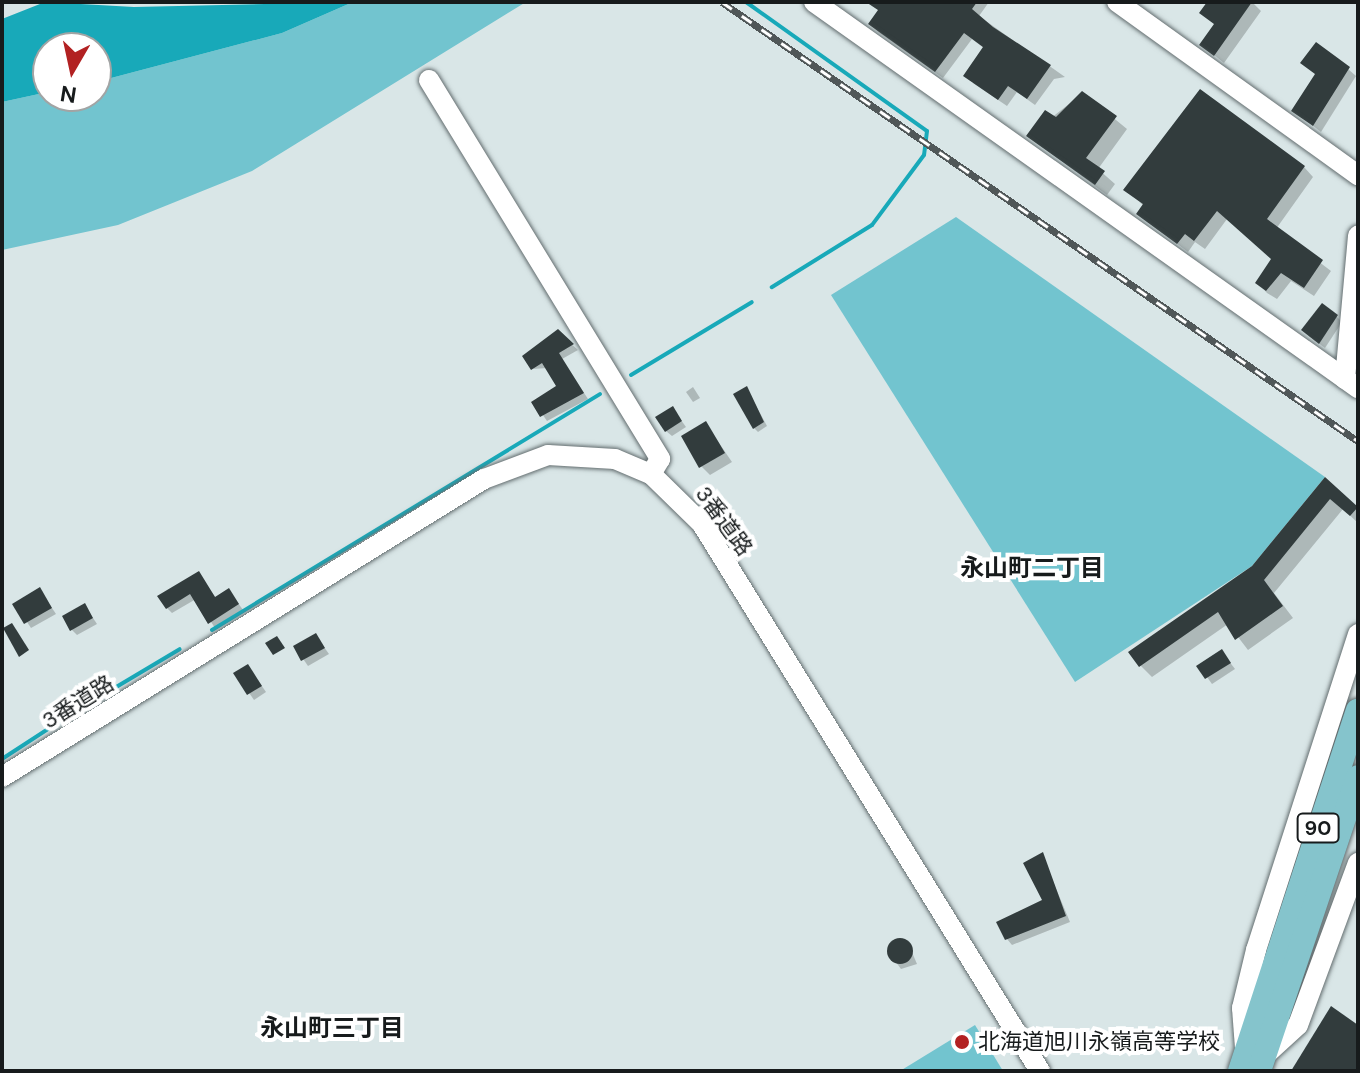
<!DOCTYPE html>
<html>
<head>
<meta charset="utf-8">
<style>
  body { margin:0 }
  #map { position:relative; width:1360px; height:1073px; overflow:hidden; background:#d9e6e7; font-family:"DM Sans","Noto Sans JP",sans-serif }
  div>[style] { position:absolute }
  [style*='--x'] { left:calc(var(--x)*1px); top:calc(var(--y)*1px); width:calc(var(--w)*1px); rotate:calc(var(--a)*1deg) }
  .green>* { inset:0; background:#72c4cf }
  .water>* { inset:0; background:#18a9b9 }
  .shadow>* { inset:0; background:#0003 }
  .stream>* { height:4px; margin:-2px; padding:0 2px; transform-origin:2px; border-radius:2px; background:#18a9b9 }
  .building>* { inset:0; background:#323c3d }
  .round { border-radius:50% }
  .roads { filter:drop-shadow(0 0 2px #636d6f) drop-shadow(0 0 2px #636d6f) }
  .minor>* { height:20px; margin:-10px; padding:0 10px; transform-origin:10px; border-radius:10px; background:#fff }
  .major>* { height:24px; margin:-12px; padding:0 12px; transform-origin:12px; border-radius:12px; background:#85c4cc }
  .rail>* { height:7px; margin-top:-3.5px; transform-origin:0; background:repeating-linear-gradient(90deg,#fff 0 12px,#505758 0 24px); box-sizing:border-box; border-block:2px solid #505758 }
  .dots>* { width:22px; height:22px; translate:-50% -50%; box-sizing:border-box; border:4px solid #fff; border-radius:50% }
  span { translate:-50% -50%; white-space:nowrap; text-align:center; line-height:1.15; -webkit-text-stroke:8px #fff; paint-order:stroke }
  .shield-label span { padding:2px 6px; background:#fff; border:2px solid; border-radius:6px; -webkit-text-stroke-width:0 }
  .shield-label { font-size:20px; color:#171b1c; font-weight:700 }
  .street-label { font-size:22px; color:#171b1c }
  .poi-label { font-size:22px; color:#171b1c }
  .left { translate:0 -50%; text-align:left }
  .neighbourhood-label { font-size:24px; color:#171b1c; font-weight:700 }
  .frame { position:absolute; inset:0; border:4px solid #171b1c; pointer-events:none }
  .north { position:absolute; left:32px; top:32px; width:80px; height:80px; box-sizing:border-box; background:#fff; border:2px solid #a2a4a4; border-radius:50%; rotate:189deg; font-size:22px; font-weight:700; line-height:32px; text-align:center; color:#171b1c }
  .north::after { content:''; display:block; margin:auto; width:28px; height:36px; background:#b22122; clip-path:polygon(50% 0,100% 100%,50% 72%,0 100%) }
</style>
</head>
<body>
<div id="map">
  <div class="green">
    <i style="clip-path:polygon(353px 2px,526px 2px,252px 171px,118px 225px,2px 250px,2px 102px,48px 92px,96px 96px,96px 82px,282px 33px)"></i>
    <i style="clip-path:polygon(956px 217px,1325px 477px,1252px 566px,1075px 682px,831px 295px)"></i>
    <i style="clip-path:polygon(975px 1025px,1003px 1071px,900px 1071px)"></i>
  </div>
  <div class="water">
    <i style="clip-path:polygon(45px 2px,134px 7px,353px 2px,282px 33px,96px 82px,96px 48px,48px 48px,48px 92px,2px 102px,2px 19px)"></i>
  </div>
  <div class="shadow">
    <i style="clip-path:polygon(866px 2px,989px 2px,979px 16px,1065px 77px,1054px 79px,1035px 105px,1017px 92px,1007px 106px,973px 83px,985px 49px,972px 39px,943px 78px,878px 32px,871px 24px,880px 11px)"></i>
    <i style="clip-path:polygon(1214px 2px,1252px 2px,1261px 11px,1224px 63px,1202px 45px,1216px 25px,1202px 13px)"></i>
    <i style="clip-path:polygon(1348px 69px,1356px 76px,1321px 132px,1293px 110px)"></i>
    <i style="clip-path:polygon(1083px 93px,1127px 129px,1098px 169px,1115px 184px,1107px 195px,1028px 136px)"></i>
    <i style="clip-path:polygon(1304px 167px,1313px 177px,1276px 229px,1331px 271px,1314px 296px,1291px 281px,1277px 299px,1267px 293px,1258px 283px,1273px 260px,1227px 219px,1205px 249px,1195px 242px,1188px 252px,1138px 214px,1144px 206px,1126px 190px)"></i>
    <i style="clip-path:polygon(1336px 316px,1342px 322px,1325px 348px,1309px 336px)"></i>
    <i style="clip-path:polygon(558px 332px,578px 350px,562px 359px,588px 399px,547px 421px,534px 402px,559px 387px,547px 368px,533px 369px)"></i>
    <i style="clip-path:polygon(693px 387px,700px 398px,693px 402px,686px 392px)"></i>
    <i style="clip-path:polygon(747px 389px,767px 426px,758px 432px,754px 428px)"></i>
    <i style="clip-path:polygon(673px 409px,686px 427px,672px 436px,666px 431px)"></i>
    <i style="clip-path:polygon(706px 424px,732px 462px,710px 475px,701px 466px)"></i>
    <i style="clip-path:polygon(1325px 480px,1358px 510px,1358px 523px,1343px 509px,1274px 593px,1293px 618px,1248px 650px,1228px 624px,1152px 677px,1140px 665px,1253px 568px)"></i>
    <i style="clip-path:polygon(198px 573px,216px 598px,229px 590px,243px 610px,215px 628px,196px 599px,172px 613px,167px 608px)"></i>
    <i style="clip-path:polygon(40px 590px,56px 614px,31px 628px,15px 604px)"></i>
    <i style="clip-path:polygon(85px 606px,97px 624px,77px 635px,71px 629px)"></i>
    <i style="clip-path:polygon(316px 636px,329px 654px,308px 666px,295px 647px)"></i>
    <i style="clip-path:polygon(1222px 652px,1235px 669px,1212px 684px,1199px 666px)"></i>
    <i style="clip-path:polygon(248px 666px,266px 692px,254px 700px,236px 674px)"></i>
    <i style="clip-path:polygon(1042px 855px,1070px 922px,1012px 945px,1007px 939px,1045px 901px)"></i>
    <i style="clip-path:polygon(908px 943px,917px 964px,901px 969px,887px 950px)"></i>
  </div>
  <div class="stream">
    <i style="--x:746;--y:2;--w:222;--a:35.5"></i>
    <i style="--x:927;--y:131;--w:24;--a:97"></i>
    <i style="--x:924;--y:155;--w:87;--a:126.6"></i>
    <i style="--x:872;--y:225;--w:118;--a:148.2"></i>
    <i style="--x:631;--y:375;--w:141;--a:-31.1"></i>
    <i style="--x:212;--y:630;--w:454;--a:-31.3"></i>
    <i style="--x:86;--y:705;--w:109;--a:-30.8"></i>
    <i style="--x:2;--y:759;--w:79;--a:-33.1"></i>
  </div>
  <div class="building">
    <i style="clip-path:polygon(866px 2px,977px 2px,972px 9px,993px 27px,1051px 65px,1027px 99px,1008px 86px,998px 100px,963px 76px,983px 47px,964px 33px,935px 72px,868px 24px,878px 10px)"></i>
    <i style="clip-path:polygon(1207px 2px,1252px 2px,1214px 56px,1199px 45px,1214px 24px,1199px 13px)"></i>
    <i style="clip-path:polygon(1316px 42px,1350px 67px,1313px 126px,1291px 111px,1315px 74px,1300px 63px)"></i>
    <i style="clip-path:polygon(1200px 89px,1305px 166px,1267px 219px,1323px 260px,1304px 288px,1281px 273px,1266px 291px,1255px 283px,1271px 259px,1217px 211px,1194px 241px,1185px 234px,1177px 244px,1136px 214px,1143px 204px,1123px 190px)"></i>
    <i style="clip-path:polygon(1082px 91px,1117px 116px,1086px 158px,1105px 171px,1095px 185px,1026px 136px,1045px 110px,1056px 117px)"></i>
    <i style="clip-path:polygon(1322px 303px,1338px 315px,1319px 344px,1301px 330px)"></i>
    <i style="clip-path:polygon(558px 329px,574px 344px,559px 353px,584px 393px,540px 417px,531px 402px,556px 386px,542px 363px,531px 370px,522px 356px)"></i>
    <i style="clip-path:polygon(747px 386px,764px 422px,753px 429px,733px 394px)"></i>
    <i style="clip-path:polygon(673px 406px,682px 421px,665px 432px,655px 417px)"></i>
    <i style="clip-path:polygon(706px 421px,725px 453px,699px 468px,681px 436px)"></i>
    <i style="clip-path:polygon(1325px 477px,1358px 507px,1350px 516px,1330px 499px,1264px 580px,1283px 606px,1235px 640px,1218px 612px,1139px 667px,1128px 652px,1252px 566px)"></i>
    <i style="clip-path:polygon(199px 571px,215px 597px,229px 588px,239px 604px,208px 624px,190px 594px,166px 609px,157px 596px)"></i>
    <i style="clip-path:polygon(40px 587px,52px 608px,24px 624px,12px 604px)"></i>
    <i style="clip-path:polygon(85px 603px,93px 618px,70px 631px,62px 616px)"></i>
    <i style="clip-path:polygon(12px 623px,29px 650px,19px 657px,3px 628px)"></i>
    <i style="clip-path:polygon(316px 633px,325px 648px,301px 661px,293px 646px)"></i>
    <i style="clip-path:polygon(277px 636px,285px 648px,273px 655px,265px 643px)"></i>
    <i style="clip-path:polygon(1222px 649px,1231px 663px,1205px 679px,1196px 666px)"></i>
    <i style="clip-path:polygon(248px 664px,262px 686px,247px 695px,233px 673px)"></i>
    <i style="clip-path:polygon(1043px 852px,1066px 916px,1005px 940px,996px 922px,1042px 900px,1023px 863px)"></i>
    <i class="round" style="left:887px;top:938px;width:26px;height:26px"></i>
    <i style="clip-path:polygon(1331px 1006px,1358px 1025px,1358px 1071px,1291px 1071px)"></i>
  </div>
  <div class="roads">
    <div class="minor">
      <i style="--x:814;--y:2;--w:667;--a:35.36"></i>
      <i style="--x:1117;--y:2;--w:297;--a:35.7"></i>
      <i style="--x:429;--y:80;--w:444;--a:58.6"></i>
      <i style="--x:660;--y:459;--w:17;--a:121"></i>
      <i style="--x:1345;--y:379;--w:144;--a:-84.8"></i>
      <i style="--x:2;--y:777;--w:567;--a:-31.73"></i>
      <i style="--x:484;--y:479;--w:68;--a:-20.6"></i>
      <i style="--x:548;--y:455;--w:67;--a:3.4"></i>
      <i style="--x:615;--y:459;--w:39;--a:23"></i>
      <i style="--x:651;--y:474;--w:71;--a:44.4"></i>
      <i style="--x:702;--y:524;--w:643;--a:58.29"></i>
      <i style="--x:1245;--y:1048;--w:40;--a:-94.3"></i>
      <i style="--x:1242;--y:1008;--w:60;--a:-76.4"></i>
      <i style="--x:1256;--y:950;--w:332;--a:-72.1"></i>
      <i style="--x:1263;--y:1057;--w:47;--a:-42.4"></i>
      <i style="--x:1298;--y:1025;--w:173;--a:-69.7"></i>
    </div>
    <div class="major">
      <i style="--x:1240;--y:1071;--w:379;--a:-71.9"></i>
      <i style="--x:1259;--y:1071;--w:310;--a:-71.4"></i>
    </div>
  </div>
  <div class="rail">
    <i style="--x:722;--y:2;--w:773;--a:34.62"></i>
  </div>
  <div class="dots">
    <i style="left:962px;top:1042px;background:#b22122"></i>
  </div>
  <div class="shield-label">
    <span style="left:1318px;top:828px">90</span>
  </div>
  <div class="street-label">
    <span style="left:724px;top:521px;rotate:54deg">3番道路</span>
    <span style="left:78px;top:702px;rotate:-32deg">3番道路</span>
  </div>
  <div class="poi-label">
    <span class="left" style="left:978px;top:1042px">北海道旭川永嶺高等学校</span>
  </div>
  <div class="neighbourhood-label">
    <span style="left:1032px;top:568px">永山町二丁目</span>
    <span style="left:332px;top:1028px">永山町三丁目</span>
  </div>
  <div class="frame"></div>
  <div class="north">N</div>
</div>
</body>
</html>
